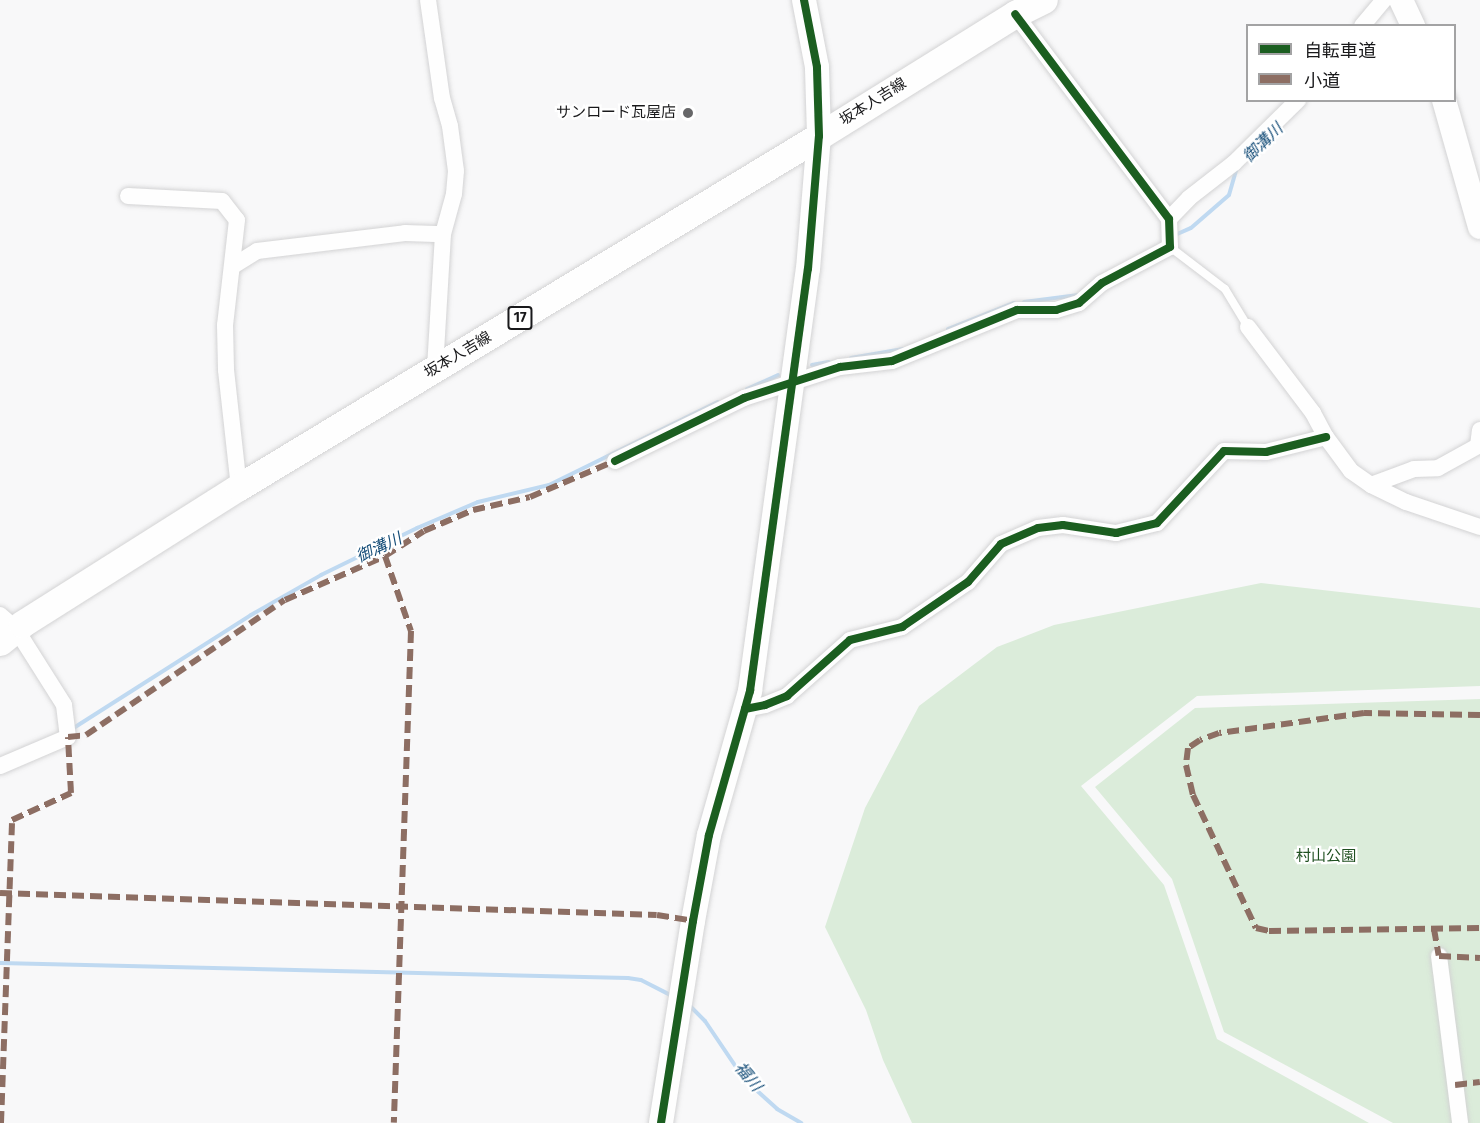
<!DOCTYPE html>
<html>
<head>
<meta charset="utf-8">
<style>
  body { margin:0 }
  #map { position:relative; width:1480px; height:1123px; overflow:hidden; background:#f8f8f9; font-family:"Fira Sans","Noto Sans JP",sans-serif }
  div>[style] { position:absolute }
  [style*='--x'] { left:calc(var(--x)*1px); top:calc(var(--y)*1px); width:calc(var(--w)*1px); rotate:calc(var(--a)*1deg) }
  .green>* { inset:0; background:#dbecda }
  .stream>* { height:4px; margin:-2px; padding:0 2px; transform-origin:2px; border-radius:2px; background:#bfd9f1 }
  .roads { filter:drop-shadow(0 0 2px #d3d3d4) drop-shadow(0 0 2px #d3d3d4) }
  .lane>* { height:8px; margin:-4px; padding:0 4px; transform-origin:4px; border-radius:4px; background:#fefefe }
  .street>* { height:16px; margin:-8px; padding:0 8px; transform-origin:8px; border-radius:8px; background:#fefefe }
  .secondary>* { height:24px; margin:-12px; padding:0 12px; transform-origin:12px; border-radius:12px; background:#fefefe }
  .primary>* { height:27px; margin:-13.5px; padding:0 13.5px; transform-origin:13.5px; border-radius:13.5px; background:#fefefe }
  .quiet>* { height:6px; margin-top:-3px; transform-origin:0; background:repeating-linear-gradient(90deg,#8d6e63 0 12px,transparent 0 18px) }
  .cycleway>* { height:8px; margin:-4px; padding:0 4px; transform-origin:4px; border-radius:4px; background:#1b5e20 }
  .dots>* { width:16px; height:16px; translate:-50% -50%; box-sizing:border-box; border:3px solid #fff; border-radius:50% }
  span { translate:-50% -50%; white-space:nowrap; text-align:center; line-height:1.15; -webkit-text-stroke:4.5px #fff; paint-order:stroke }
  .shield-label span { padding:2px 4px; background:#fff; border:2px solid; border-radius:4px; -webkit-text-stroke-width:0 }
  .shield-label { font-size:14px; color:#19191b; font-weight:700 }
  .street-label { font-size:15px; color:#19191b }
  .poi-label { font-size:15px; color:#19191b }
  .right { translate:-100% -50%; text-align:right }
  .park-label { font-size:15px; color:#205021 }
  .water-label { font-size:16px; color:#154d78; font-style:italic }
  .legend { position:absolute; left:1246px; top:24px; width:210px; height:78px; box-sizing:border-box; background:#fff; border:2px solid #a3a3a4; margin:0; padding:8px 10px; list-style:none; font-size:18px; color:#19191b }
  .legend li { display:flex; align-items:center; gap:12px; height:30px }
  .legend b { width:30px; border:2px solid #a3a3a4 }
</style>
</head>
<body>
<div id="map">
  <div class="green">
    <i style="clip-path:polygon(1261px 583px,1480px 608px,1480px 686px,1197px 696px,1081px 786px,1164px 885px,1217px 1039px,1369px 1123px,912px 1123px,883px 1060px,866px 1010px,825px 927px,865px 808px,919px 706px,997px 647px,1054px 625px)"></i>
    <i style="clip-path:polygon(1480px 699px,1480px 1123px,1393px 1123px,1224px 1032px,1172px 879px,1095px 787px,1195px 708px)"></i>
  </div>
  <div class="stream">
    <i style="--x:1175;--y:235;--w:17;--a:-24"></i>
    <i style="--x:1191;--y:228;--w:50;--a:-41"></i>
    <i style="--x:1229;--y:195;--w:26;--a:-74"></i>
    <i style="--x:1024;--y:302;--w:55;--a:-7.3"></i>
    <i style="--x:948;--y:329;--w:71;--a:-21.5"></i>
    <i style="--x:851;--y:358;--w:53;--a:-9.8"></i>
    <i style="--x:812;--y:365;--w:17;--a:-10"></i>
    <i style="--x:747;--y:389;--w:34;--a:-24"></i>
    <i style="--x:72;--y:729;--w:212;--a:-32.5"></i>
    <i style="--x:251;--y:615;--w:81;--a:-29.7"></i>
    <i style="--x:321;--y:575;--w:107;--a:-26.1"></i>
    <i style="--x:417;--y:528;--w:66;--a:-23.1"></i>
    <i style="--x:478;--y:502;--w:73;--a:-13.5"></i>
    <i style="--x:549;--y:485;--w:188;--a:-26.2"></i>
    <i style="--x:0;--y:963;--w:628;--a:1.37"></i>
    <i style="--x:628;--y:978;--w:13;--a:9"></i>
    <i style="--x:641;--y:980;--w:36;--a:27"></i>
    <i style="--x:688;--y:1004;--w:24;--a:45"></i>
    <i style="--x:705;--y:1021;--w:59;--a:56"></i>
    <i style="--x:738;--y:1070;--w:6;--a:18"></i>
    <i style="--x:744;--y:1072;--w:19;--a:58"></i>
    <i style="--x:754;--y:1088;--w:31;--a:42"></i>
    <i style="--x:777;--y:1109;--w:28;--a:30"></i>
  </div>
  <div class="roads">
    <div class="lane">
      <i style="--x:1170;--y:247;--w:69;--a:37.4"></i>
      <i style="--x:1225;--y:289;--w:44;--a:58.8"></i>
    </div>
    <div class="street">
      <i style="--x:428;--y:0;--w:99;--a:81.9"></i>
      <i style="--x:442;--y:98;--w:29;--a:74"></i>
      <i style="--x:450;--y:126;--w:45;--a:82.4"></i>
      <i style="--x:456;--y:171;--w:23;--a:95"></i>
      <i style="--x:454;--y:194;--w:41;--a:105.4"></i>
      <i style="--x:443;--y:234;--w:136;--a:93.4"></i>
      <i style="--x:1362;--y:26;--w:34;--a:-50"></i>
      <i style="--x:128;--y:196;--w:94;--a:3"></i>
      <i style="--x:222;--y:201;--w:24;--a:52"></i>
      <i style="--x:237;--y:220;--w:106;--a:96.5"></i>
      <i style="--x:225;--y:325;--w:45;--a:88.7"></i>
      <i style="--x:226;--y:370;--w:118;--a:83.7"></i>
      <i style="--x:1169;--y:219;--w:29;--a:-46"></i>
      <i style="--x:1189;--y:198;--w:57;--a:-37.9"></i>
      <i style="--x:1234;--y:163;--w:90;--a:-44.5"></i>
      <i style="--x:233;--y:266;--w:28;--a:-32"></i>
      <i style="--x:257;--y:251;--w:149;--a:-6.9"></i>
      <i style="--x:405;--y:233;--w:38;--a:2"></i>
      <i style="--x:1248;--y:327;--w:108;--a:52.9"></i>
      <i style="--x:1313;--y:413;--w:27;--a:62"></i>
      <i style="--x:1326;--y:437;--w:42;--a:53.7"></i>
      <i style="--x:1351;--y:471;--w:24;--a:35"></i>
      <i style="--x:1371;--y:485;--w:39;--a:26"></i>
      <i style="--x:1406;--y:502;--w:78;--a:18.7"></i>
      <i style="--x:615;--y:461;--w:144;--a:-26"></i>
      <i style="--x:744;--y:398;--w:101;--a:-17.9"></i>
      <i style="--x:840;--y:367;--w:52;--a:-6.6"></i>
      <i style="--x:892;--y:361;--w:135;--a:-22.2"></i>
      <i style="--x:1017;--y:310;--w:39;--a:0"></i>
      <i style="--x:1056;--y:310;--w:24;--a:-17"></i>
      <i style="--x:1079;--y:303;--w:30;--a:-41"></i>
      <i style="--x:1102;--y:283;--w:77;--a:-27.9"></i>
      <i style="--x:1170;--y:247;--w:28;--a:-92"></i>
      <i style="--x:1169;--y:219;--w:256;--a:-126.9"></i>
      <i style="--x:1371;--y:485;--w:46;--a:-20.4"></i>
      <i style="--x:1414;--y:469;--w:24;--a:-2"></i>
      <i style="--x:1438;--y:468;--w:46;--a:-28.8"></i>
      <i style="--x:1478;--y:446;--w:16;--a:-83"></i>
      <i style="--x:0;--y:615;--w:21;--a:41"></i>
      <i style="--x:16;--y:629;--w:90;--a:57.7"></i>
      <i style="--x:64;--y:705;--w:32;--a:83"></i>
      <i style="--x:68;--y:737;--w:74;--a:156.9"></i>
      <i style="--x:745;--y:709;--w:20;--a:-11"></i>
      <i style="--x:765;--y:705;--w:24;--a:-22"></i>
      <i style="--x:787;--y:696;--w:84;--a:-41.6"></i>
      <i style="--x:850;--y:640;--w:54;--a:-14"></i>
      <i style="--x:902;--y:627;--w:80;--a:-34.3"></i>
      <i style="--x:968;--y:582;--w:50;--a:-49"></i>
      <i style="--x:1001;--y:544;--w:40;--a:-23.4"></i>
      <i style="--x:1038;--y:528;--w:25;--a:-7"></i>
      <i style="--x:1063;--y:525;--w:54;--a:8.6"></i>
      <i style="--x:1116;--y:533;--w:42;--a:-13.7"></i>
      <i style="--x:1157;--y:523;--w:98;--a:-47.1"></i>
      <i style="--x:1224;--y:451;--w:42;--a:1.4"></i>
      <i style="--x:1266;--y:452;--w:62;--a:-14"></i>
      <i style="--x:1439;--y:956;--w:168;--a:82.8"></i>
    </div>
    <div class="secondary">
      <i style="--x:1401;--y:0;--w:29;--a:65"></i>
      <i style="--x:1444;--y:100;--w:132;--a:74.2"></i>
      <i style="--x:661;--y:1123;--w:205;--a:-81"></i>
      <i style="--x:693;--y:921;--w:87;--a:-79.5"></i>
      <i style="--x:709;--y:835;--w:150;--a:-74.1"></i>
      <i style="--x:750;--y:691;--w:426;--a:-82.2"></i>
      <i style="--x:808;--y:269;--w:133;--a:-85.3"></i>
      <i style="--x:819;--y:136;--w:69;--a:-91.7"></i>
      <i style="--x:817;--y:67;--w:68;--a:-101"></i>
    </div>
    <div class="primary">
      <i style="--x:0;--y:642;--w:28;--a:-39"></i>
      <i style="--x:22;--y:624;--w:257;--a:-32.3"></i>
      <i style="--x:239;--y:487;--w:678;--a:-31.18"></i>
      <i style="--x:819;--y:136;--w:231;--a:-31.9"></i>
      <i style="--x:1015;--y:14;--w:32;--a:-26"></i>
    </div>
  </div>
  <div class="quiet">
    <i style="--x:385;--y:556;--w:79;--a:70.9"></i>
    <i style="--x:411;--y:631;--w:492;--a:92"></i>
    <i style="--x:1480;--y:715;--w:116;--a:-179"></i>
    <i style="--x:1364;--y:713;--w:146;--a:172.1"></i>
    <i style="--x:1219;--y:733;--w:20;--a:160"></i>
    <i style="--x:1200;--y:740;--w:14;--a:146"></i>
    <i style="--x:1188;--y:748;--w:17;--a:97"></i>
    <i style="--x:1186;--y:765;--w:31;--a:77"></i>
    <i style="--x:1193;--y:795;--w:147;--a:64.7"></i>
    <i style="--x:1256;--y:928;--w:13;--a:13"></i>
    <i style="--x:1269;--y:931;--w:211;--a:-0.8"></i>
    <i style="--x:0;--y:893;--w:657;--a:1.92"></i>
    <i style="--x:657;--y:915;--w:36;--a:9"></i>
    <i style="--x:1434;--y:929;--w:27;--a:80"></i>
    <i style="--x:1439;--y:956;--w:41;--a:2.8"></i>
    <i style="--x:1455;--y:1085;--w:25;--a:-7"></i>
    <i style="--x:1;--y:1123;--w:303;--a:-87.9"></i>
    <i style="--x:12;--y:820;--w:65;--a:-24.6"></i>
    <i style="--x:71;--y:793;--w:56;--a:-93.1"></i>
    <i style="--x:68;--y:737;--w:18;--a:-6"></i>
    <i style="--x:86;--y:735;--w:240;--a:-34.2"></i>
    <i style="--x:285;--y:600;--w:109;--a:-23.7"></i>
    <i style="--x:385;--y:556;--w:46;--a:-32.7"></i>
    <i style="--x:424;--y:531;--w:53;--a:-23.2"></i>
    <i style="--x:473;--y:510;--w:58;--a:-12.8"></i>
    <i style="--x:530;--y:497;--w:92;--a:-23"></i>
  </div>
  <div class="cycleway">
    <i style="--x:615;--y:461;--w:144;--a:-26"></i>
    <i style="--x:744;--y:398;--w:101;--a:-17.9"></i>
    <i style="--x:840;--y:367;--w:52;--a:-6.6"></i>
    <i style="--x:892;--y:361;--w:135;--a:-22.2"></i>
    <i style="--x:1017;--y:310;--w:39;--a:0"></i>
    <i style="--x:1056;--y:310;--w:24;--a:-17"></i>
    <i style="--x:1079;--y:303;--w:30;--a:-41"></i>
    <i style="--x:1102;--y:283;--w:77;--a:-27.9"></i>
    <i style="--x:1170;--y:247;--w:28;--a:-92"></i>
    <i style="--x:1169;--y:219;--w:256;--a:-126.9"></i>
    <i style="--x:745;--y:709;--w:20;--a:-11"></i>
    <i style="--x:765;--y:705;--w:24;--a:-22"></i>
    <i style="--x:787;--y:696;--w:84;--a:-41.6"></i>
    <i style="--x:850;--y:640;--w:54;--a:-14"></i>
    <i style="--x:902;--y:627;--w:80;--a:-34.3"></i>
    <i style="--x:968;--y:582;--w:50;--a:-49"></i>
    <i style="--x:1001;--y:544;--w:40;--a:-23.4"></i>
    <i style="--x:1038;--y:528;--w:25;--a:-7"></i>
    <i style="--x:1063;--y:525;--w:54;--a:8.6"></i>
    <i style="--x:1116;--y:533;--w:42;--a:-13.7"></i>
    <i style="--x:1157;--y:523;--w:98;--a:-47.1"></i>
    <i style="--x:1224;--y:451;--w:42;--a:1.4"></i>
    <i style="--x:1266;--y:452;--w:62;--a:-14"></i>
    <i style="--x:661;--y:1123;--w:205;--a:-81"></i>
    <i style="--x:693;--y:921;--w:87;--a:-79.5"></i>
    <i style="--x:709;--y:835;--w:150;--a:-74.1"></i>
    <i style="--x:750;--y:691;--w:426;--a:-82.2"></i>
    <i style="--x:808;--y:269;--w:133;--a:-85.3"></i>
    <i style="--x:819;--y:136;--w:69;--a:-91.7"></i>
    <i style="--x:817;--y:67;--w:68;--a:-101"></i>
  </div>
  <div class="dots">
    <i style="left:688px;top:113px;background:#676769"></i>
  </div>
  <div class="shield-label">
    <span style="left:520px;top:318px">17</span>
  </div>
  <div class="street-label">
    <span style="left:873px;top:102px;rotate:-32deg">坂本人吉線</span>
    <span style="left:458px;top:355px;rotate:-31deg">坂本人吉線</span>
  </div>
  <div class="poi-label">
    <span class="right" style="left:676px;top:113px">サンロード瓦屋店</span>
  </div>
  <div class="park-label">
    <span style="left:1326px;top:857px">村山公園</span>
  </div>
  <div class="water-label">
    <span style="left:1263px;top:143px;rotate:-44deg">御溝川</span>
    <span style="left:379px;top:548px;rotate:-25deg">御溝川</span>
    <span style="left:748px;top:1077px;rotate:50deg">福川</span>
  </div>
  <ul class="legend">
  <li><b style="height:8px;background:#1b5e20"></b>自転車道</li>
  <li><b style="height:8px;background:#8d6e63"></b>小道</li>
  </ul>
</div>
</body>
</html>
